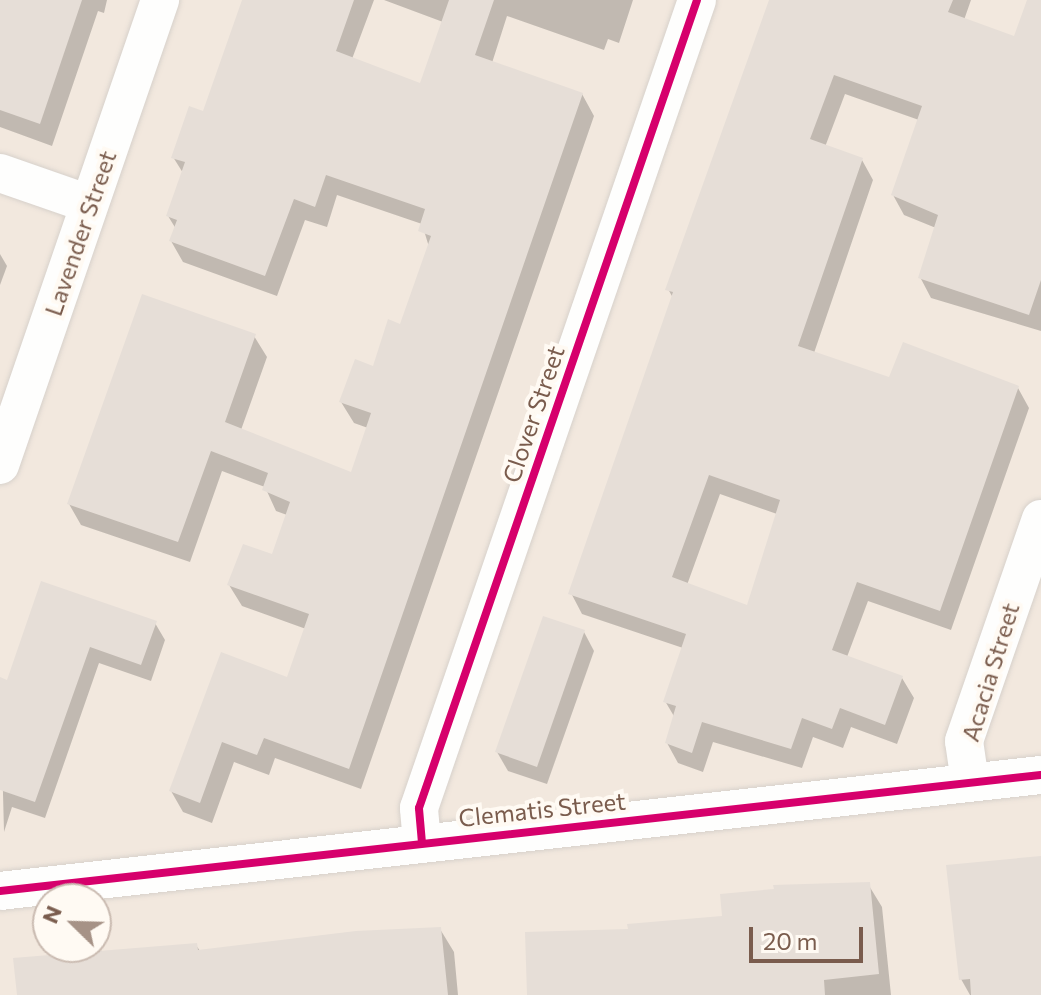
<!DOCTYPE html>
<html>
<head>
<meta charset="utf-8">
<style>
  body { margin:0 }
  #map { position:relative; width:1041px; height:995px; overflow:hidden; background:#f9f5f0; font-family:Commissioner,sans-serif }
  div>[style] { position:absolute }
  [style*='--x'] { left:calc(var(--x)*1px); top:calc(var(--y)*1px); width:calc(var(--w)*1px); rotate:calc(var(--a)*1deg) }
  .residential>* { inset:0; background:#f2e8de }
  .shadow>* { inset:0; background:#0003 }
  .building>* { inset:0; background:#e6ded7 }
  .roads { filter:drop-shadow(0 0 2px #d7d1cb) drop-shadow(0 0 2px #d7d1cb) }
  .street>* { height:38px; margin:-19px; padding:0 19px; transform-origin:19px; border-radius:19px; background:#fefefd }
  .cycleway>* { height:8px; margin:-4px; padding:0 4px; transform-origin:4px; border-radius:4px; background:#d6006c }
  span { translate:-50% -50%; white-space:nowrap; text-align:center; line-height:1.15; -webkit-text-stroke:8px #fffaf3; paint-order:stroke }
  .street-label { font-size:24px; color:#7a5c4d }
  .north { position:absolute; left:32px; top:883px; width:80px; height:80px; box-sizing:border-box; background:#fffaf3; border:2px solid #cabbb1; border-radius:50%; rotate:293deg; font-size:22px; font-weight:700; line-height:32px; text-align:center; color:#7a5c4d }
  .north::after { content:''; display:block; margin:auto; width:28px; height:36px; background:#a69286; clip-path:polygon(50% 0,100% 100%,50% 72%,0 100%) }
  .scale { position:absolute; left:749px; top:927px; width:114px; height:36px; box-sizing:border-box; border:4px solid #7a5c4d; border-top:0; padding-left:10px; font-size:24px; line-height:28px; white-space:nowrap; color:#7a5c4d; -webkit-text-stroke:6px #fffaf3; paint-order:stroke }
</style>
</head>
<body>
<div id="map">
  <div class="residential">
    <i style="clip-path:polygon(evenodd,0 0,1041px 0,1041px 995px,0 995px,0 0,48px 899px,96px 899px,96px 947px,48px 947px,48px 899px)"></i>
  </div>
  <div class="shadow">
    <i style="clip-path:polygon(0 0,107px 0,104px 13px,98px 11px,52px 146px,0 127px)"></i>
    <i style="clip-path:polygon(244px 0,374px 0,352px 59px,421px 86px,443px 22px,384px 0,633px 0,619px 43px,608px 39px,604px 50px,507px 16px,492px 63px,582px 94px,594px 116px,361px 789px,275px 758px,269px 775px,234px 762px,212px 823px,183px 812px,171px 791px,222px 655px,288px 679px,306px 629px,242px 606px,229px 585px,273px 557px,287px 515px,276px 511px,265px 487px,222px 471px,190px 562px,81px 525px,69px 504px,254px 336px,267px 357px,241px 430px,352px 475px,368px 428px,354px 423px,341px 402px,374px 368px,401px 326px,429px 247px,422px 224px,337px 195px,327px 227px,305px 220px,277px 296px,183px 262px,171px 241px,176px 229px,168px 216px,183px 173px,173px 157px,204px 114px)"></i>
    <i style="clip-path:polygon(evenodd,771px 0,971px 0,964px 20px,1015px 39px,1029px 0,1041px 0,1041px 331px,931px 298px,920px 277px,936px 228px,904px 215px,893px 195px,919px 120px,845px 94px,825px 147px,862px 160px,873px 180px,814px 353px,890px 379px,1018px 388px,1029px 408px,951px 630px,868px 601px,847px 657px,902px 678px,914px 698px,897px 744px,851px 727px,843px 748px,813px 737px,802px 768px,713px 742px,703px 772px,678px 763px,667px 743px,675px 718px,665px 701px,683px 648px,582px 614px,571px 593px,673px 298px,668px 289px,771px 0,720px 494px,777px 514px,748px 608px,687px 585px,720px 494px)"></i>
    <i style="clip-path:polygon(0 254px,7px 266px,0 285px)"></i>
    <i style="clip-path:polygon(42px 583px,155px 623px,165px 640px,151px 681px,99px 663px,45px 818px,12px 807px,4px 832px,0 680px,8px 682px)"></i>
    <i style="clip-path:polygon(584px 632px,594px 651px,547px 784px,508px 771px,497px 752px)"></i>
    <i style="clip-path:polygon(1041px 857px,1041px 995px,970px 995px,961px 979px)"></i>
    <i style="clip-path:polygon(868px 884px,882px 907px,891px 995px,529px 995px,630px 931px,724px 918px)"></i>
    <i style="clip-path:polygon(440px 929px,454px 952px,458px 995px,19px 995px,196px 945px,200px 951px)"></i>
  </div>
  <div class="building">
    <i style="clip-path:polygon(0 0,82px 0,40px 124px,0 110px)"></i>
    <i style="clip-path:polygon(242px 0,354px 0,336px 51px,420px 83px,449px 0,494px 0,475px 55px,583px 93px,349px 769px,264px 738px,257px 755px,222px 742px,200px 803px,169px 791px,221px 652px,287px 677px,309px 614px,227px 585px,243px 544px,272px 554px,290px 502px,262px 490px,268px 473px,211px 451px,178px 542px,67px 504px,142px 294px,256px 334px,225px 422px,351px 472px,371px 413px,339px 402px,355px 359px,373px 366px,388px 319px,400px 324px,431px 236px,418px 231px,425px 209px,326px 175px,315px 207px,294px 199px,265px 276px,169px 241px,177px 220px,166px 216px,185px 162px,171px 158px,189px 106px,203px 111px)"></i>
    <i style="clip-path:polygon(evenodd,769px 0,953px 0,948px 12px,1014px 36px,1027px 0,1041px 0,1041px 280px,1029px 315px,918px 278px,938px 215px,891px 195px,922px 106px,834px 75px,810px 139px,863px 158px,798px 346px,889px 377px,903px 342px,1019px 386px,940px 611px,857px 582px,832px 650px,903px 676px,885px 725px,840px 708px,832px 729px,802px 718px,791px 749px,702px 722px,692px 753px,665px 743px,676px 706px,663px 702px,686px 634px,568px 594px,673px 292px,665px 290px,769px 0,709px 475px,780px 500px,747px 605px,672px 577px,709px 475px)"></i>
    <i style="clip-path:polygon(41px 581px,157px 621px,141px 665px,90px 647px,35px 802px,0 790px,0 677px,7px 680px)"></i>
    <i style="clip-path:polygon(543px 616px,585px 630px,537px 767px,495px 752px)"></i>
    <i style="clip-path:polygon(1041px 856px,1041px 995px,971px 995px,970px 979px,959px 980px,946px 865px)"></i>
    <i style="clip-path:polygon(870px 882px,879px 974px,824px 980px,825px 995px,527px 995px,525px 932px,628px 929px,627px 924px,722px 916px,720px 894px,774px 889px,773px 885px)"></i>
    <i style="clip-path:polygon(441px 927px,448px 995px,17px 995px,13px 958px,197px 943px,198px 950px,356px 931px)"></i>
  </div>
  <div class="roads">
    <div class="street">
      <i style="--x:0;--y:173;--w:94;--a:19.2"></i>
      <i style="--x:0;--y:465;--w:492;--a:-71"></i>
      <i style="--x:970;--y:782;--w:41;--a:-98.3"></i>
      <i style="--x:964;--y:741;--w:235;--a:-70.9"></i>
      <i style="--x:422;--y:843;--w:35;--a:-95"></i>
      <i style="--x:419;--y:808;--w:854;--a:-71.01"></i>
      <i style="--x:0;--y:891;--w:1047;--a:-6.36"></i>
    </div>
  </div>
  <div class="cycleway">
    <i style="--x:422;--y:843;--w:35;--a:-95"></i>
    <i style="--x:419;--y:808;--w:854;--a:-71.01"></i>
    <i style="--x:0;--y:891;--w:1047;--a:-6.36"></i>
  </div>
  <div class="street-label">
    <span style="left:80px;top:233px;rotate:-71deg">Lavender Street</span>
    <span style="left:533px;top:414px;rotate:-71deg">Clover Street</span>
    <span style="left:990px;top:672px;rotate:-73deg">Acacia Street</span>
    <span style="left:542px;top:809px;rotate:-6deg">Clematis Street</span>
  </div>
  <div class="north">N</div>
  <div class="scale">20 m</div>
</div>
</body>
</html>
